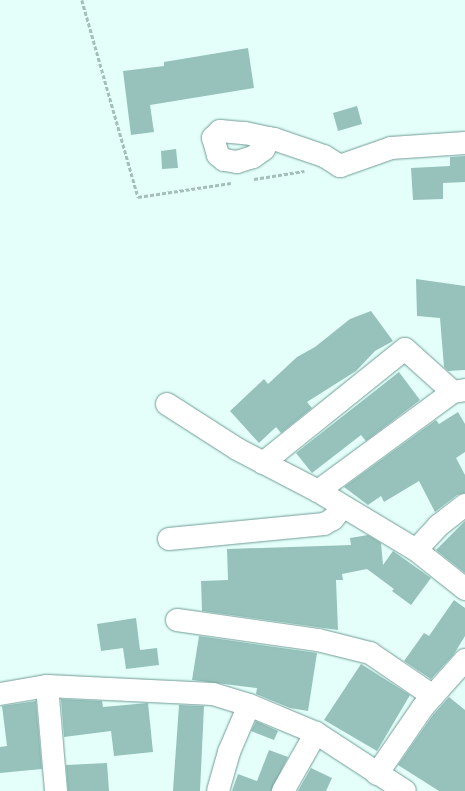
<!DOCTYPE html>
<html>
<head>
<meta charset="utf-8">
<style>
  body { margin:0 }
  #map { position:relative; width:465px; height:791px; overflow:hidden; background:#e4fffa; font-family:"Golos Text",sans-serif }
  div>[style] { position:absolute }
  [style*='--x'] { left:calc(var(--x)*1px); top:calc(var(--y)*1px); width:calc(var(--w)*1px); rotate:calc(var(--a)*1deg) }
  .building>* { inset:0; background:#96c2bb }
  .path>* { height:2.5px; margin-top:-1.25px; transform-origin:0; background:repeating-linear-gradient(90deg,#a6beb9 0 4px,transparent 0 6px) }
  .roads { filter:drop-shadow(0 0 1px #729c96) drop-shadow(0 0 1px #729c96) }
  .minor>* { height:22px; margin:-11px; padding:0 11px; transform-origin:11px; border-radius:11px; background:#fff }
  span { translate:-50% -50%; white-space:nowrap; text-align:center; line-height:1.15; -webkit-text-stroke:3px #fff; paint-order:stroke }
</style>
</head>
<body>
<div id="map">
  <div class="building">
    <i style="clip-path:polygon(248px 48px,254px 88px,150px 105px,154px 132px,131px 135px,123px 71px,164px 66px,164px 62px)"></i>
    <i style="clip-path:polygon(357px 106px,362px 124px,338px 131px,333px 113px)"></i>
    <i style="clip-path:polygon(176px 149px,178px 168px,162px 169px,161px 151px)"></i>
    <i style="clip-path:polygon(465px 156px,465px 182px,443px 183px,443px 199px,413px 200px,411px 168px,450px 166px,450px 157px)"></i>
    <i style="clip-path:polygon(416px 279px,465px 286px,465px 370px,448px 371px,444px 367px,440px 318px,417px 316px)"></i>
    <i style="clip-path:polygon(371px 311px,393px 341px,375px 351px,356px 371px,307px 402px,312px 408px,281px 433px,276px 427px,259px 443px,230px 411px,264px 379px,268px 384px,297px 357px,315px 347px,350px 319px)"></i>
    <i style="clip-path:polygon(399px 372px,420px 400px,366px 441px,361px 435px,312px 473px,296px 453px)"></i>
    <i style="clip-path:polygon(458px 412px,465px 424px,465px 452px,456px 458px,465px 475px,465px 493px,457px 495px,435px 512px,419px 481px,384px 502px,381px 496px,368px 505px,344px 487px,436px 420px,439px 424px)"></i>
    <i style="clip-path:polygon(465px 521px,465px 573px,436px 550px)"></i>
    <i style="clip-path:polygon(368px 535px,381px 543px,383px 565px,393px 551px,431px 578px,411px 605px,392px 591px,394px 589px,367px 569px,342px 574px,343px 580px,336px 580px,338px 630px,202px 611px,201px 581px,228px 580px,227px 549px,351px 545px,350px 538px)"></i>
    <i style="clip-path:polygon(454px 600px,465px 608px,465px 636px,454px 654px,431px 679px,404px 661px,424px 633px,429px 636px)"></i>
    <i style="clip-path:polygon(136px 618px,140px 650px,157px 648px,159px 665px,126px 669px,123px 648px,101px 651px,97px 624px)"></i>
    <i style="clip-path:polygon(199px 636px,317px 653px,308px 711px,290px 708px,256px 694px,257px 688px,192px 680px)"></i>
    <i style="clip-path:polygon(361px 664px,410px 695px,377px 751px,324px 720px)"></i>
    <i style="clip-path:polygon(449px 697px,465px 710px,465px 791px,439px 791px,398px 765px,433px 715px)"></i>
    <i style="clip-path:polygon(61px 699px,102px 701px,103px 707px,148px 703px,153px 752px,114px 756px,111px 731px,64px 737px)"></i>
    <i style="clip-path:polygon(36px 701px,42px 769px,0 773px,0 747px,7px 746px,2px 706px)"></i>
    <i style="clip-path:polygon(179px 705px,204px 706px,200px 791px,173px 791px)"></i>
    <i style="clip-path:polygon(256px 721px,278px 731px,274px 740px,251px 731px)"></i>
    <i style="clip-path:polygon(269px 750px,288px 757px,271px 791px,232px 791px,238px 774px,257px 781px)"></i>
    <i style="clip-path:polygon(107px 763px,109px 791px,68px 791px,66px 765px)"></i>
    <i style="clip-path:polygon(311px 768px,332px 778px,326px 791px,298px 791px)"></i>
  </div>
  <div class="path">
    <i style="--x:82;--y:0;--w:205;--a:74.1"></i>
    <i style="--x:138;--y:197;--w:94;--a:-8.6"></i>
    <i style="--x:254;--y:179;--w:51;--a:-9.1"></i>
  </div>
  <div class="roads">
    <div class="minor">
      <i style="--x:268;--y:138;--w:12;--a:110"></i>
      <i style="--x:264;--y:149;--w:14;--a:144"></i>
      <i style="--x:253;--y:157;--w:17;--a:163"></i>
      <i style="--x:237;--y:162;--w:13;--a:-171"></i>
      <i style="--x:224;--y:160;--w:8;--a:-140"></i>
      <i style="--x:218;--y:155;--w:18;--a:-106"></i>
      <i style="--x:213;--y:138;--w:10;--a:-45"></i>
      <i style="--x:220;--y:131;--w:25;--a:5"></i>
      <i style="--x:245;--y:133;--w:24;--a:12"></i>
      <i style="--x:268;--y:138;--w:6;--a:9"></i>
      <i style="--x:274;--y:139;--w:53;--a:18.8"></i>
      <i style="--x:324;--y:156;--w:19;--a:32"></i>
      <i style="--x:340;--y:166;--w:54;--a:-19.4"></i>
      <i style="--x:391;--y:148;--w:74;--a:-3.9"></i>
      <i style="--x:167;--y:404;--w:83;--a:32.7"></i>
      <i style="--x:237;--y:449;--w:91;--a:27.4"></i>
      <i style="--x:318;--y:491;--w:114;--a:31"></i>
      <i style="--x:416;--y:550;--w:63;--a:38.5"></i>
      <i style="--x:263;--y:463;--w:182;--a:-38.8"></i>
      <i style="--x:405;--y:349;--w:64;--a:41.9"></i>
      <i style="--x:318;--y:491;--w:167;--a:-36.3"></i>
      <i style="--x:453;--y:392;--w:12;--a:-9"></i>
      <i style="--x:169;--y:539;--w:156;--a:-5.5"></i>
      <i style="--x:324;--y:524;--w:10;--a:-29"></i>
      <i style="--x:333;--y:519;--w:16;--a:-52"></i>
      <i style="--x:416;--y:550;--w:33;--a:-47"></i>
      <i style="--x:438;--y:526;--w:34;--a:-38"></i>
      <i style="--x:177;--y:620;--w:142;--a:8.1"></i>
      <i style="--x:318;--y:640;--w:54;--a:14"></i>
      <i style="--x:370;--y:653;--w:76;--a:34.3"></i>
      <i style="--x:47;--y:686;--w:105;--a:85.1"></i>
      <i style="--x:0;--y:694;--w:48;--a:-9.7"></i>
      <i style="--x:47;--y:686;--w:166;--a:2.8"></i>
      <i style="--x:213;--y:694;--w:38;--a:17"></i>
      <i style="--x:249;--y:705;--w:73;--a:22.7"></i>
      <i style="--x:316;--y:733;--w:106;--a:33.1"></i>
      <i style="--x:377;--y:774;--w:81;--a:-55.5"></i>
      <i style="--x:423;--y:707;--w:63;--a:-48.2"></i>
      <i style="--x:218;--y:791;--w:41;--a:-74.2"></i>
      <i style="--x:229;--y:752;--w:51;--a:-66.9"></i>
      <i style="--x:283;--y:791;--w:67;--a:-60.4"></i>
    </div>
  </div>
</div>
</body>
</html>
